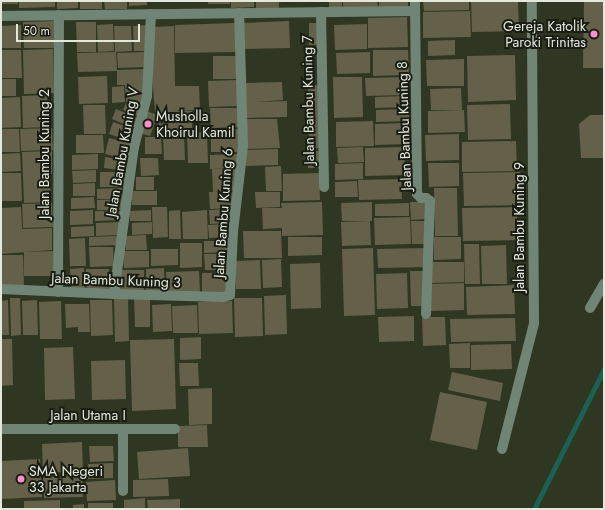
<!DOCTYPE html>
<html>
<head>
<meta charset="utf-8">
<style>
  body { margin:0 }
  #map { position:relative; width:605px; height:510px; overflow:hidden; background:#2f3722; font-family:Jost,sans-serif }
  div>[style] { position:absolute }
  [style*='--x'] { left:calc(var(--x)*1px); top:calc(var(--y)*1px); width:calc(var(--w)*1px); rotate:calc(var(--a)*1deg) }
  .stream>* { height:5px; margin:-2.5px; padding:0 2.5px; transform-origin:2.5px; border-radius:2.5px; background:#1a6155 }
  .building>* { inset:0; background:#656049 }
  .minor>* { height:10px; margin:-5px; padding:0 5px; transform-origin:5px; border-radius:5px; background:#718576 }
  .dots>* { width:11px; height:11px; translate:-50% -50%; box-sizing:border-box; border:2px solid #191d13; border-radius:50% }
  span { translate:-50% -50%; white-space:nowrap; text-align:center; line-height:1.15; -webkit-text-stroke:4px #191d13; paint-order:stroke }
  .poi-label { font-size:14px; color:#e3e8db }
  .right { translate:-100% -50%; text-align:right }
  .left { translate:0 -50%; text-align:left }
  .street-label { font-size:14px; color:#e3e8db }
  .frame { position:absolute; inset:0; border:2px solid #e3e8db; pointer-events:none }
  .scale { position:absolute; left:16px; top:24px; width:124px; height:18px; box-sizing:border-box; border:2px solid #e3e8db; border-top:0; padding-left:5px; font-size:12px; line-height:14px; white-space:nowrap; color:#e3e8db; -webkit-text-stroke:3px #191d13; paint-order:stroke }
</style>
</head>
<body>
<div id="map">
  <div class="stream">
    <i style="--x:534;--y:509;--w:157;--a:-63.4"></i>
  </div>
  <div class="building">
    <i style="clip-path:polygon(1px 1px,18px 1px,18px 4px,1px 4px)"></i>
    <i style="clip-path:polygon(19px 1px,55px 1px,55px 7px,19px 8px)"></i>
    <i style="clip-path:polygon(57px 1px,78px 1px,78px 8px,57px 9px)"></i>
    <i style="clip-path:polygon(80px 1px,102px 1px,102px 9px,80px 9px)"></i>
    <i style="clip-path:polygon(104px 1px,127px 1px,127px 9px,105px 9px)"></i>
    <i style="clip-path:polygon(129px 1px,147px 1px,147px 5px,129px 6px)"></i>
    <i style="clip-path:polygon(208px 1px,230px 1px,230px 4px,208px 4px)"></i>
    <i style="clip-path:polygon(231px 1px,254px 1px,254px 7px,231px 8px)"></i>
    <i style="clip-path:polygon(256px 1px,279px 1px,279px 9px,256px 10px)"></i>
    <i style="clip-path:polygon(329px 1px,342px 1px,342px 8px,329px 8px)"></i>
    <i style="clip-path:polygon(343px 1px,377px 1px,378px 7px,343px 8px)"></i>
    <i style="clip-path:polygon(379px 1px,408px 1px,408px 8px,379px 9px)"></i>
    <i style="clip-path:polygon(423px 1px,469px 1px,469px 10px,424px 11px)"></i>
    <i style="clip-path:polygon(471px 1px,518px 1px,519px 31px,472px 32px)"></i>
    <i style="clip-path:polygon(584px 1px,604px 1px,604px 68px,583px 68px)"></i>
    <i style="clip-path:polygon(470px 11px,471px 37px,423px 38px,423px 12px)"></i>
    <i style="clip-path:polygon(407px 17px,408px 47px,368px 48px,368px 18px)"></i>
    <i style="clip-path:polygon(55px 21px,54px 48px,24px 48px,23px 22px)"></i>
    <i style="clip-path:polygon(289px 21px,290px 48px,243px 49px,242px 23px)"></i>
    <i style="clip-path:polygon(76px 22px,96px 22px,96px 52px,77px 52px)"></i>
    <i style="clip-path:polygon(235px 23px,236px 52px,175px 53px,175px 25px)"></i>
    <i style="clip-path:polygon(309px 23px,320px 23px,321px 45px,309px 45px)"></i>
    <i style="clip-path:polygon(113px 24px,114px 51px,98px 52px,97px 25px)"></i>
    <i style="clip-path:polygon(367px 24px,367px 49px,335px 50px,334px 25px)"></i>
    <i style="clip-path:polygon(21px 25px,21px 48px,1px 48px,1px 26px)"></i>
    <i style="clip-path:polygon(146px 25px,147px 51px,134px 51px,133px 26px)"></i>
    <i style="clip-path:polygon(114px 26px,131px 26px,132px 51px,115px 52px)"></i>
    <i style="clip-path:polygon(174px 26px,175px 86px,199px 86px,200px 110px,170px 111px,192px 111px,192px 130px,159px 131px,158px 112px,155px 112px,153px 87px,152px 27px)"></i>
    <i style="clip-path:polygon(455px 40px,455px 55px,428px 56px,428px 41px)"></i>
    <i style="clip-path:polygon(53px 49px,54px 93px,24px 94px,23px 50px)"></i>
    <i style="clip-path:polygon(1px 50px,21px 50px,22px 78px,1px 78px)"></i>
    <i style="clip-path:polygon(373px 50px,408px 50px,409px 75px,373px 76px)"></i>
    <i style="clip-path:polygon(116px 52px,117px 70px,144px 69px,144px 102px,126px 102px,125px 85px,117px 85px,117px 71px,78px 72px,77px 53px)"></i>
    <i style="clip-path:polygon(144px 52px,145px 67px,118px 68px,117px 53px)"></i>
    <i style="clip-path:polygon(370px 52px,370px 73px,337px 74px,336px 53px)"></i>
    <i style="clip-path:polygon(515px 55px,516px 100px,468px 102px,467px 56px)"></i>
    <i style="clip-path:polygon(213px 56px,236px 56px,236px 79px,213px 79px)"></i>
    <i style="clip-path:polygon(464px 59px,464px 86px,427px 86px,426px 60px)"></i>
    <i style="clip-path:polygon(107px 76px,108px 103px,79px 104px,78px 77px)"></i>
    <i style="clip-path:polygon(333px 77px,362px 77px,363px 117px,334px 118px)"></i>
    <i style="clip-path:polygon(406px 77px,407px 95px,366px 96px,365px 78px)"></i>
    <i style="clip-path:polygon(1px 79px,16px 79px,16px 96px,1px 96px)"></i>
    <i style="clip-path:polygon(238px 80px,239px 106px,209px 107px,208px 81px)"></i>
    <i style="clip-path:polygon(282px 82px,283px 100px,255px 102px,287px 101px,287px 117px,247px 118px,245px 83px)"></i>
    <i style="clip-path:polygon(319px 85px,320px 148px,309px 149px,308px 86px)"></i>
    <i style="clip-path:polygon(124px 86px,125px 102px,112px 103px,112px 87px)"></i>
    <i style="clip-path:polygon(461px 88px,462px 110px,431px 110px,430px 89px)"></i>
    <i style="clip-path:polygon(47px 95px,48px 127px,23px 128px,22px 96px)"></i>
    <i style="clip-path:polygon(405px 96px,405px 107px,375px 108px,375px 97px)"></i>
    <i style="clip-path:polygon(20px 97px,21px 127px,1px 128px,1px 98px)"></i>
    <i style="clip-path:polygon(126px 103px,143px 110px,140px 117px,123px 110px)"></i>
    <i style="clip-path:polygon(510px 104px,511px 139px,468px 140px,467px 105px)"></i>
    <i style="clip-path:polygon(83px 105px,105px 105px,106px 134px,84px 134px)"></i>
    <i style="clip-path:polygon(210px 108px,240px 108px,240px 127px,211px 128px)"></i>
    <i style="clip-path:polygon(116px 109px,140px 119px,136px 129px,112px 119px)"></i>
    <i style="clip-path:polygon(409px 109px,409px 121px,376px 122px,376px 110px)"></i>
    <i style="clip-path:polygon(464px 110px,465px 132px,428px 133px,428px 111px)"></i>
    <i style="clip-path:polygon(146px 111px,158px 115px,150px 136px,139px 133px)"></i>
    <i style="clip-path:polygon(590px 115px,604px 115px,604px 158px,581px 158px,579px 124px)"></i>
    <i style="clip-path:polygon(246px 119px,277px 119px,280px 148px,246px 149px)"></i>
    <i style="clip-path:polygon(373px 121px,374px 146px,336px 147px,336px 122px)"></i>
    <i style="clip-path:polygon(113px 122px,134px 129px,130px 141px,109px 134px)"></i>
    <i style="clip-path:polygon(407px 123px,408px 144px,375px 145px,375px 124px)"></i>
    <i style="clip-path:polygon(52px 128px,53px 150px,21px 151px,20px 129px)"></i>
    <i style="clip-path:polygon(1px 129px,19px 129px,20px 152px,1px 152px)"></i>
    <i style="clip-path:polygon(240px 129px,241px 152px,211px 152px,211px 130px)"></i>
    <i style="clip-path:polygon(207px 132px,208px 163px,188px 163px,187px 133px)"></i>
    <i style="clip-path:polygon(184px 133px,185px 160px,164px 160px,163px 134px)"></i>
    <i style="clip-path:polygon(459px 134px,459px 160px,426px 161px,425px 135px)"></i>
    <i style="clip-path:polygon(76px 135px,103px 135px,104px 153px,76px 153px)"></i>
    <i style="clip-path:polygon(145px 137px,161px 137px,162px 154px,145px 154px)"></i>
    <i style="clip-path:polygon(109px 138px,134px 144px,131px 160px,105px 154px)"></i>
    <i style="clip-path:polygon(516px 141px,517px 171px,462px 172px,462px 142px)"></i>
    <i style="clip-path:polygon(363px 147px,364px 162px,338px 163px,337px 148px)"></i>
    <i style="clip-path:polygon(404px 147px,405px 175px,365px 176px,365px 148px)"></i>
    <i style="clip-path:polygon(278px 149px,278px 165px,246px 166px,246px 150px)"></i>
    <i style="clip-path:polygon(52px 151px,52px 174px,41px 175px,50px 175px,51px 202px,24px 203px,22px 152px)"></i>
    <i style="clip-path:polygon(307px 151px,319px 151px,320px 168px,308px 168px)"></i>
    <i style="clip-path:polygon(20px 153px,21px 171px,1px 172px,1px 154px)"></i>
    <i style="clip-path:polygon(98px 154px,98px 169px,72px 170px,72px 155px)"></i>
    <i style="clip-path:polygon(238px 154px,238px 168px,210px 169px,210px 155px)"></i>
    <i style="clip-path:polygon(105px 157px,130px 161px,128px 171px,104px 168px)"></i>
    <i style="clip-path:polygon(140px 158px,158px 158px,159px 175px,141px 176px)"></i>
    <i style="clip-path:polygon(363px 163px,363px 179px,335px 180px,335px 164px)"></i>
    <i style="clip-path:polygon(428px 163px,459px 163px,459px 186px,429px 187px)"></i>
    <i style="clip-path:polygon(281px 166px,282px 191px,266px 191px,265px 167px)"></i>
    <i style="clip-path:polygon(212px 169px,236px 169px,237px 191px,213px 192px)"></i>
    <i style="clip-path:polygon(96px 170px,96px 182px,73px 183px,72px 171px)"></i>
    <i style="clip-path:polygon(100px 172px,126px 172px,126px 187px,100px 187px)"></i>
    <i style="clip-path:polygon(520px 172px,520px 205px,464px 206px,463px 173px)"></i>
    <i style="clip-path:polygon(1px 173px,21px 173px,22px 201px,1px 201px)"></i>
    <i style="clip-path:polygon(319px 173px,320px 200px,283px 201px,283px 174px)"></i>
    <i style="clip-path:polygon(136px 177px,154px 177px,154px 190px,136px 190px)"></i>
    <i style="clip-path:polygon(401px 179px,402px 199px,359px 200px,358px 180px)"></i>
    <i style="clip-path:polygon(357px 181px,358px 197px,335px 197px,335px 182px)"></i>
    <i style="clip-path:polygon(95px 183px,95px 196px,73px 196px,73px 184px)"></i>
    <i style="clip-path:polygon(122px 188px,122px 199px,97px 199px,97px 189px)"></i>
    <i style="clip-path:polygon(434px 188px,457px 188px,458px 236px,435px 236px)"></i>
    <i style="clip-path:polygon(132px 191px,157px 191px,157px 205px,132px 205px)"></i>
    <i style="clip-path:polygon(209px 192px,234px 192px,234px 208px,210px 209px)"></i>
    <i style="clip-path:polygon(255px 192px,280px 192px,280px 207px,256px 208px)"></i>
    <i style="clip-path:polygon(94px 197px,95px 208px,71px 209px,71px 198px)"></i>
    <i style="clip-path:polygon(124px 199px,125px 210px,97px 210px,97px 200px)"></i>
    <i style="clip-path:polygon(322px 202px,323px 235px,282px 236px,282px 228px,263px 229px,262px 208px,282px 208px,281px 203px)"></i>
    <i style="clip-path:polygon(372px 202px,372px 221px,342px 221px,341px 203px)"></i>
    <i style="clip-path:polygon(410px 202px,428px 202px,428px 219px,411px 220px)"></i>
    <i style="clip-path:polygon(52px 203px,53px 227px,23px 228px,22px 204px)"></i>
    <i style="clip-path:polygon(409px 203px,409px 216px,375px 216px,375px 204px)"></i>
    <i style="clip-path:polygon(21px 207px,22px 229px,52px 228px,52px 250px,1px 254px,1px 208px)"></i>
    <i style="clip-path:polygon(152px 207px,167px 207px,168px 237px,153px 238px)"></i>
    <i style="clip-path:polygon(517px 207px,518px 240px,463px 241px,462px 208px)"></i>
    <i style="clip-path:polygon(231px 209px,231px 223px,210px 224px,209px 210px)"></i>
    <i style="clip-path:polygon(93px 210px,93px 224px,70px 225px,70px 211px)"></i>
    <i style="clip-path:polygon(151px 210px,151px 221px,130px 221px,130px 211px)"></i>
    <i style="clip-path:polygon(180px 210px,181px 239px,169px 239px,169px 211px)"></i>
    <i style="clip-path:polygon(207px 210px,208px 239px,183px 239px,182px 212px)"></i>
    <i style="clip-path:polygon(95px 211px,121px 211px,122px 220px,95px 221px)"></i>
    <i style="clip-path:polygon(410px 217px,411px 244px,375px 245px,374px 218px)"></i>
    <i style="clip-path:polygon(370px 221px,371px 245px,342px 246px,341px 222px)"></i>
    <i style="clip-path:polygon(411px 221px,429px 221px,428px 244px,412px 244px)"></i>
    <i style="clip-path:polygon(120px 222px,120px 235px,96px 236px,96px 223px)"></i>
    <i style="clip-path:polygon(152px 222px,152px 234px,132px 235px,132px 223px)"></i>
    <i style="clip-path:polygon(228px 224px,228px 237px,209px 238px,208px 225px)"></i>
    <i style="clip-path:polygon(94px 226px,94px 236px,71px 237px,71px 227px)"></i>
    <i style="clip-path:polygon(243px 231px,281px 231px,282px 258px,244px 258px)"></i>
    <i style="clip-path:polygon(146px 235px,147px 250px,126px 250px,125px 236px)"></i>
    <i style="clip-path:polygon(118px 236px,118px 245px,89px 246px,89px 237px)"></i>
    <i style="clip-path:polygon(288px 237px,322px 237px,322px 255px,288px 256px)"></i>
    <i style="clip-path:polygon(434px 237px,461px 237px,461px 259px,434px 260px)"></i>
    <i style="clip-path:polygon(85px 238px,86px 266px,70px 266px,69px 239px)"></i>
    <i style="clip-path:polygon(204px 241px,228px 241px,228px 252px,204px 253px)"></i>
    <i style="clip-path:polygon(180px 243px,202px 243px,202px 267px,180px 268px)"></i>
    <i style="clip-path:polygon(464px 244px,479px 244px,480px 284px,465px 284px)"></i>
    <i style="clip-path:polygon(506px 245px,507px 284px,482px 284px,481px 246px)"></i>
    <i style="clip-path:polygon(89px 247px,113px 247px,114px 266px,90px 267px)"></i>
    <i style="clip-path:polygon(373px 248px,375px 315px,344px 316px,342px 249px)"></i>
    <i style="clip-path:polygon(425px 248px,426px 267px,378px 268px,377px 249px)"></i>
    <i style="clip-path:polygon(151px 249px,178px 249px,178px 265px,151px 266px)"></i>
    <i style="clip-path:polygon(53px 251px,53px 276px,24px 276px,24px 252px)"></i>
    <i style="clip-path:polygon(123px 251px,149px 251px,149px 267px,124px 268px)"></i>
    <i style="clip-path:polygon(204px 254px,229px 254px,229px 270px,205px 270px)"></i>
    <i style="clip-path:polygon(1px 255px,23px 255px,24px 285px,1px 286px)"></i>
    <i style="clip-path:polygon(281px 259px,282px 287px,263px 288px,262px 260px)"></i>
    <i style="clip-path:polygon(260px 260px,261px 289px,236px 289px,235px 261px)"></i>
    <i style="clip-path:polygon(432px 262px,464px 262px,464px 282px,432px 283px)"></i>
    <i style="clip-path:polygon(320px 263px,321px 308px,291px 309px,290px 264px)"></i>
    <i style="clip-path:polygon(84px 268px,85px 291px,71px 291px,70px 269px)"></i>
    <i style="clip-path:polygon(164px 268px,165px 292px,146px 292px,146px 269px)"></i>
    <i style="clip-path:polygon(86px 269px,109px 269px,110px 291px,87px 291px)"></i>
    <i style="clip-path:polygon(118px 270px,144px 270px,144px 291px,119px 292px)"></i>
    <i style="clip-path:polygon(199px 271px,200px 292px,167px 293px,166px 272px)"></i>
    <i style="clip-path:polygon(410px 271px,424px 271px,424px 306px,411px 306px)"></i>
    <i style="clip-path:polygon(202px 273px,227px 273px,228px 294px,202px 295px)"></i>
    <i style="clip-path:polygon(407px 273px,408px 308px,377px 309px,376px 274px)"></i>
    <i style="clip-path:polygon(464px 283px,464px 310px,430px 311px,430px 284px)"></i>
    <i style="clip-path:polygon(514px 285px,515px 314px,467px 315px,466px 287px)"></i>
    <i style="clip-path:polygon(286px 295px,287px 334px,265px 335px,264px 296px)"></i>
    <i style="clip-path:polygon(134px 297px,150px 297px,150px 327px,135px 327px)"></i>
    <i style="clip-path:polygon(10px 298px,20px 298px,21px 335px,11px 336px)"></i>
    <i style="clip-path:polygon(128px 298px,129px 341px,115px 342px,114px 299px)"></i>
    <i style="clip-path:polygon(234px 298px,262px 298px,263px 336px,235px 337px)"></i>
    <i style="clip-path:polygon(8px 300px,9px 335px,1px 335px,1px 301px)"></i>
    <i style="clip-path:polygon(37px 300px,38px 335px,23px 335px,22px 301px)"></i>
    <i style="clip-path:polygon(90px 300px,112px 300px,113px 335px,91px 336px)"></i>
    <i style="clip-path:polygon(61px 301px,62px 339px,40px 339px,39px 302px)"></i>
    <i style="clip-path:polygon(232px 301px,233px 333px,199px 334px,198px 302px)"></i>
    <i style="clip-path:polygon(65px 304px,89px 304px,90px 332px,78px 332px,78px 308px,78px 327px,66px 328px)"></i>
    <i style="clip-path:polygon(171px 304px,172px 331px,153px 332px,152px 305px)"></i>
    <i style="clip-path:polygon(197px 305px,198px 333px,173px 333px,172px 306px)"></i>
    <i style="clip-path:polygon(414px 316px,414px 341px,379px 342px,378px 317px)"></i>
    <i style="clip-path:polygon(422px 317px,445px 317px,446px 345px,423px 346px)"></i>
    <i style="clip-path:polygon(515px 318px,516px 341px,451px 342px,450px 319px)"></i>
    <i style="clip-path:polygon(201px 337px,201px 359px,180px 360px,180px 338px)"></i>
    <i style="clip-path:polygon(1px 339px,12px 339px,13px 385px,1px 386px)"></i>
    <i style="clip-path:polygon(174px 339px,176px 409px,132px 411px,130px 340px)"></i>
    <i style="clip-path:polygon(470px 343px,470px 368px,450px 368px,449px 344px)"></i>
    <i style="clip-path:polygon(511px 344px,512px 369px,471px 370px,471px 345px)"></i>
    <i style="clip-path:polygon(73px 347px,75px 399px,45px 400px,44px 348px)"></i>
    <i style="clip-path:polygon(125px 360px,126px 399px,92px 400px,91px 361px)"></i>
    <i style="clip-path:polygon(179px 363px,198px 363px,199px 386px,180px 386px)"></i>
    <i style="clip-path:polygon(452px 372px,503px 383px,500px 401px,448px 390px)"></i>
    <i style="clip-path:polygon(212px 388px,212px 424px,189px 425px,188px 389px)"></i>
    <i style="clip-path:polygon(440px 392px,487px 402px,477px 450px,430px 440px)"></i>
    <i style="clip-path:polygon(207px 425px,208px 447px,178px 447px,178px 426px)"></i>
    <i style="clip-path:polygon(82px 442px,83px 471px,43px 473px,42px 444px)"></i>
    <i style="clip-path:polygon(89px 446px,113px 446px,114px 461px,90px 462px)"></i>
    <i style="clip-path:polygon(188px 448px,190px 476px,139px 479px,137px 452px)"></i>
    <i style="clip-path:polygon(40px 459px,42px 497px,1px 499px,1px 461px)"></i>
    <i style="clip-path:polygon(113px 463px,113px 478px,88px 479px,88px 464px)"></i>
    <i style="clip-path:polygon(82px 476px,83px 497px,44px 498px,43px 477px)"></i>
    <i style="clip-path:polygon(168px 479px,169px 496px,133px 497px,133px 480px)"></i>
    <i style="clip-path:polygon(115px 480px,116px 500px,87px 501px,86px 482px)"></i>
    <i style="clip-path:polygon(145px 498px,145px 509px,124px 509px,124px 500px)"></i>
    <i style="clip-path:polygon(180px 499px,180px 509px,148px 509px,147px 500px)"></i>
    <i style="clip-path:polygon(60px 500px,60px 509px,24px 509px,24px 501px)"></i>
    <i style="clip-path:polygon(88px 503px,113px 503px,113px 509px,88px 509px)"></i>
    <i style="clip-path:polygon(84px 504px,84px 509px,73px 509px,73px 505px)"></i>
  </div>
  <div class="minor">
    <i style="--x:415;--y:1;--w:193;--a:89.4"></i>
    <i style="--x:417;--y:194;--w:6;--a:45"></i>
    <i style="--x:421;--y:198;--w:5;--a:0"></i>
    <i style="--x:426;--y:198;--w:5;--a:37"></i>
    <i style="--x:430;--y:201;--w:113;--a:92"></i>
    <i style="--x:321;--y:12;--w:175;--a:89"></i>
    <i style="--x:1;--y:16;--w:414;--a:-0.7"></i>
    <i style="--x:1;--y:289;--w:113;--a:2.5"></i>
    <i style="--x:114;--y:294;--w:109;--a:1.6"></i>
    <i style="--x:223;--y:297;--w:7;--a:-16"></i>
    <i style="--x:230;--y:295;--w:63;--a:-87.3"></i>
    <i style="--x:233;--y:232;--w:88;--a:-83.4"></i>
    <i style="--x:243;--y:145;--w:132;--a:-91.7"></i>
    <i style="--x:58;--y:292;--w:277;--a:-89.8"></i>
    <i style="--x:114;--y:294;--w:148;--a:-82.3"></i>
    <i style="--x:134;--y:147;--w:53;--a:-75.7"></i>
    <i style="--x:147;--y:96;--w:82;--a:-87.2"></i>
    <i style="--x:590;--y:308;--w:28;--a:-60"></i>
    <i style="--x:1;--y:429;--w:174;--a:0"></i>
    <i style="--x:123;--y:429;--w:62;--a:90"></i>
    <i style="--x:502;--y:449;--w:130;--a:-75.7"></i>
    <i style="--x:534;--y:323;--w:322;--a:-90.4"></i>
  </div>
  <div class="dots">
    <i style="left:594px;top:34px;background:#f790cd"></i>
    <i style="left:148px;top:124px;background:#f790cd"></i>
    <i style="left:21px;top:479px;background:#f790cd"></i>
  </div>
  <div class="poi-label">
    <span class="right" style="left:586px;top:34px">Gereja Katolik<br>Paroki Trinitas</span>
    <span class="left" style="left:156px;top:124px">Musholla<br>Khoirul Kamil</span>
    <span class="left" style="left:29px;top:479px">SMA Negeri<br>33 Jakarta</span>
  </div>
  <div class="street-label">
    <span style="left:308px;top:100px;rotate:-91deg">Jalan Bambu Kuning 7</span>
    <span style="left:404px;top:126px;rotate:-92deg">Jalan Bambu Kuning 8</span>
    <span style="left:122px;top:152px;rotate:-80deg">Jalan Bambu Kuning V</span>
    <span style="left:44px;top:154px;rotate:-90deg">Jalan Bambu Kuning 2</span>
    <span style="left:223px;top:213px;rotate:-86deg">Jalan Bambu Kuning 6</span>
    <span style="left:519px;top:227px;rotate:-90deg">Jalan Bambu Kuning 9</span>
    <span style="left:116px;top:280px;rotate:2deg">Jalan Bambu Kuning 3</span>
    <span style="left:88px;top:415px">Jalan Utama I</span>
  </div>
  <div class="frame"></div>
  <div class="scale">50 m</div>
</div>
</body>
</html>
